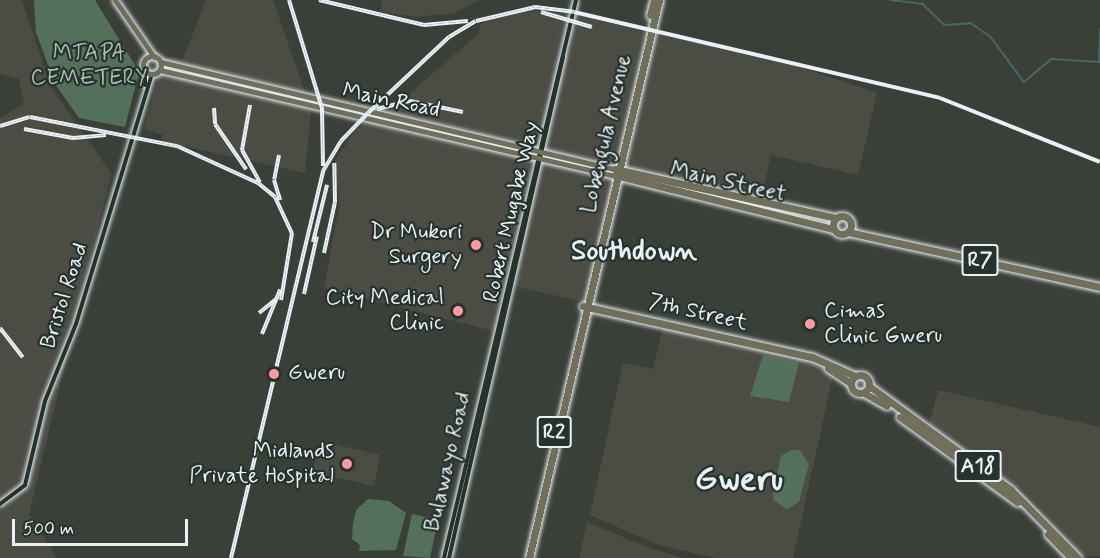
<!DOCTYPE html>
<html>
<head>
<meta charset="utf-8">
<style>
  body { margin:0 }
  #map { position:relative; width:1100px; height:558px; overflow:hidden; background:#3a4038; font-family:Mynerve,sans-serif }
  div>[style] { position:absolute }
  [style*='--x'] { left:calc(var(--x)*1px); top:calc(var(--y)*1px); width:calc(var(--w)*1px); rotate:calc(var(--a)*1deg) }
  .built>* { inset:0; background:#4b4c44 }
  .green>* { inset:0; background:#53715a }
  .stream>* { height:1.5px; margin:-0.75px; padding:0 0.75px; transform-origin:0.75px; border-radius:0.75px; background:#44686a }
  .roads { filter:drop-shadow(0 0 2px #e8f1f8) drop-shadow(0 0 2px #e8f1f8) }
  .minor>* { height:4px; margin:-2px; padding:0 2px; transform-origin:2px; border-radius:2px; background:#26332d }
  .major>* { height:5px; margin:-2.5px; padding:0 2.5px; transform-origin:2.5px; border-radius:2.5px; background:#716e59 }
  .major>.ring { margin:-2.5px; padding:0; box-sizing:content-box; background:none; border:5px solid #716e59; border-radius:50% }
  .highway>* { height:7px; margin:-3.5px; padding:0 3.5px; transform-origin:3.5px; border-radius:3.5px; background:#716e59 }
  .highway>.ring { margin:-3.5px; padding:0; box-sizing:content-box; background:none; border:7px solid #716e59; border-radius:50% }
  .rail>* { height:4px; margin-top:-2px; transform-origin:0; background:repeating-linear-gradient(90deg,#26332d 0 4.5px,#e8f1f8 0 9px); box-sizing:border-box; border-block:2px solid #e8f1f8 }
  .dots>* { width:16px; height:16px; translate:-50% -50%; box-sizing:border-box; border:3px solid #26332d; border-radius:50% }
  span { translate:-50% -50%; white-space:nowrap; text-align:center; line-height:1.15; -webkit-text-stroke:4.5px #26332d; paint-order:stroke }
  .shield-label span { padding:2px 4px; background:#26332d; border:2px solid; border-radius:4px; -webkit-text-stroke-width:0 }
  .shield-label { font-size:21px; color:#e8f1f8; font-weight:700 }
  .park-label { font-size:22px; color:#acbeb9 }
  .street-label { font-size:22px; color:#e8f1f8 }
  .poi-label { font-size:22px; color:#e8f1f8 }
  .right { translate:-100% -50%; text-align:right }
  .left { translate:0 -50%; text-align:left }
  .district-label { font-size:28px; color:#e8f1f8; font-weight:700 }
  .town-label { font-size:34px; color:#e8f1f8; font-weight:700 }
  .scale { position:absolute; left:12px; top:519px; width:176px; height:27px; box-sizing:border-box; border:3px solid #e8f1f8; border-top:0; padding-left:8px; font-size:18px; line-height:21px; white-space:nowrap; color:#e8f1f8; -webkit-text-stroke:4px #26332d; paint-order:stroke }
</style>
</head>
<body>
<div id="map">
  <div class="built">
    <i style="clip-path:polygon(0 0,22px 0,50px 86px,111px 173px,29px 514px,57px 558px,0 558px,0 118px,24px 104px,19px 79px,0 74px)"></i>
    <i style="clip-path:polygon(206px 0,273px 0,311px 110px,305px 173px,161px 141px,163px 135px,144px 129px,164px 57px,183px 59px)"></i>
    <i style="clip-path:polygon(382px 0,479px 0,454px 13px,417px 17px,380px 12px)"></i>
    <i style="clip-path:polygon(530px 10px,578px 15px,791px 64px,877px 93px,858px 175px,771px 155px,758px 212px,618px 180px,589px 303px,513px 286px,502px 333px,324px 288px,339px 207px,335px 161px,355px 130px,377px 109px,391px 110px,478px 34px,481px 24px,505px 13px)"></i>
    <i style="clip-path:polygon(663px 328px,805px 359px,833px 375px,793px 558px,715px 558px,659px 545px,590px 515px,623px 363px,653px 369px)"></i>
    <i style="clip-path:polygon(938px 390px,1100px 427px,1100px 556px,1086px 557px,1021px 488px,929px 426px)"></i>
    <i style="clip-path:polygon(320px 441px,380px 455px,374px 486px,313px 472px)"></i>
    <i style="clip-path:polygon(587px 522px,649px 548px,683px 558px,579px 558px)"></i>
  </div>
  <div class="green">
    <i style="clip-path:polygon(34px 0,95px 0,139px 72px,125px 127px,79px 118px,55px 84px,36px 32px)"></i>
    <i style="clip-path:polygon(763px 355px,799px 363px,789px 402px,750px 396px)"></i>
    <i style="clip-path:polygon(792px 450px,800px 450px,809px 464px,799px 502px,787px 509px,773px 500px,773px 493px,781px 456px)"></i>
    <i style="clip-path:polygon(368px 499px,389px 501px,406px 513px,396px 550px,359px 551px,360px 545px,352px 539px,353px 523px,356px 510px)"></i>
    <i style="clip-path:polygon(412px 514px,438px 520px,430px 558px,403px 556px)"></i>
  </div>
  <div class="stream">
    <i style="--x:891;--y:0;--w:32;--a:7"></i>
    <i style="--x:923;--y:4;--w:30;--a:44"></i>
    <i style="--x:945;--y:25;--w:26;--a:-4"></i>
    <i style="--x:971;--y:23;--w:24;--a:35"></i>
    <i style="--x:991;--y:37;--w:56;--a:53.7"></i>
    <i style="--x:1024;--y:82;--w:35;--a:-40"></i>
    <i style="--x:1051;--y:59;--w:48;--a:3.6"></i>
    <i style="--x:1099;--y:62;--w:32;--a:-88"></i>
  </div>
  <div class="roads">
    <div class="minor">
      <i style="--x:145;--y:85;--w:14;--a:-90"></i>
      <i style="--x:0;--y:504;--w:31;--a:-37"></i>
      <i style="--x:25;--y:485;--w:86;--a:-76.6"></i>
      <i style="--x:45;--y:401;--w:83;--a:-68.1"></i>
      <i style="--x:76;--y:324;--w:261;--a:-73.1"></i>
      <i style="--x:444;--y:558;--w:573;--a:-76.69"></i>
      <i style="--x:449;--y:558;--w:514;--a:-77.18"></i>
    </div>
    <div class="major">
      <i style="--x:115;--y:0;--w:69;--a:55.6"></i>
      <i class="ring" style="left:143px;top:56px;width:13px;height:13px"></i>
      <i style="--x:161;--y:62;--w:466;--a:13.3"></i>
      <i style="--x:160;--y:70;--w:465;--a:13.1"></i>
    </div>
    <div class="highway">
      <i style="--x:650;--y:15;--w:16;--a:-75"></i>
      <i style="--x:615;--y:169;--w:226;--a:12.5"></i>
      <i style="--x:615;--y:175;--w:225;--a:13.9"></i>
      <i class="ring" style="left:833px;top:216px;width:11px;height:11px"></i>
      <i style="--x:848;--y:232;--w:258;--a:12.3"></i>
      <i style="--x:583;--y:306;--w:235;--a:12.6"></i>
      <i style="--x:812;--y:357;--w:47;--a:23.8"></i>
      <i style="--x:828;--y:368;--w:27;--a:34"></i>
      <i class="ring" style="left:851px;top:375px;width:11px;height:11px"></i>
      <i style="--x:869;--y:386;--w:176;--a:36.2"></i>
      <i style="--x:1011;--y:490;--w:95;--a:45.4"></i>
      <i style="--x:864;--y:393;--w:26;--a:29"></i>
      <i style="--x:900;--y:417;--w:145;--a:36"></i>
      <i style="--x:1048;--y:534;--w:33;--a:46"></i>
      <i style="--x:529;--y:558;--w:573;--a:-76.89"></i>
    </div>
  </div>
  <div class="rail">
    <i style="--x:289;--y:0;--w:113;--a:73"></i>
    <i style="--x:322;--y:108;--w:58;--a:89"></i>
    <i style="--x:319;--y:0;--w:108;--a:13.4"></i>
    <i style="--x:424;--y:25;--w:44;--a:-5.2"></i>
    <i style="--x:541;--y:12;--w:53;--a:16.4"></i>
    <i style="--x:250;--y:105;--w:46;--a:100.1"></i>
    <i style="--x:242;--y:150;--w:37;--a:61"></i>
    <i style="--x:214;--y:108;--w:16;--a:86"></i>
    <i style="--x:215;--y:124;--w:55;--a:55.4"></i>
    <i style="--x:377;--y:109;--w:34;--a:-14"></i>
    <i style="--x:410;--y:101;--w:54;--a:11.7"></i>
    <i style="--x:0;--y:126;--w:31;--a:-17"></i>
    <i style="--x:30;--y:117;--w:150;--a:11.2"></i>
    <i style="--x:177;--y:146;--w:89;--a:24.6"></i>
    <i style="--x:258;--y:183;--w:22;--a:39"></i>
    <i style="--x:275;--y:197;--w:40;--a:65"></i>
    <i style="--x:292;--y:233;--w:68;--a:99.3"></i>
    <i style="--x:24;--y:129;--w:50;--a:10.4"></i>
    <i style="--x:73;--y:138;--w:33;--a:-5"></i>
    <i style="--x:279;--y:155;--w:25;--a:101"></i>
    <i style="--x:274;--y:180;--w:21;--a:73"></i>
    <i style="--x:313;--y:242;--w:59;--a:-76.2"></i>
    <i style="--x:324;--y:253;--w:52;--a:-77.8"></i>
    <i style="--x:335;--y:202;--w:39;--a:-91"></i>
    <i style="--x:304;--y:294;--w:59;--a:-77.4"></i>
    <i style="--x:259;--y:313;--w:22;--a:-39"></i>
    <i style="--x:0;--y:328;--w:37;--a:52"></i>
    <i style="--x:262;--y:334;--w:48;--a:-67.8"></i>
    <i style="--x:231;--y:558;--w:398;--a:-76.6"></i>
    <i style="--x:323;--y:171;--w:35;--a:-59"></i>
    <i style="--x:341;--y:141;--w:39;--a:-46"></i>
    <i style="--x:368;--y:113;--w:111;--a:-43.2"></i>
    <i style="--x:449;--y:37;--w:31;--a:-31"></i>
    <i style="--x:476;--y:21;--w:61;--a:-13.3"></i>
    <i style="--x:535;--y:7;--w:39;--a:7"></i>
    <i style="--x:574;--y:12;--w:376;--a:13.2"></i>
    <i style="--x:940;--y:98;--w:172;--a:21.8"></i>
  </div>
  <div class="dots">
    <i style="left:476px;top:245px;background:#ff9aa2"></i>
    <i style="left:458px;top:311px;background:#ff9aa2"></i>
    <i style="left:810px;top:324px;background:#ff9aa2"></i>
    <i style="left:274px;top:374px;background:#ff9aa2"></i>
    <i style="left:347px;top:464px;background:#ff9aa2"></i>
  </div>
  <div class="shield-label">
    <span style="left:980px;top:260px">R7</span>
    <span style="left:554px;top:432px">R2</span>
    <span style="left:978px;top:466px">A18</span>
  </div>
  <div class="park-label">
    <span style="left:89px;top:66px">MTAPA<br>CEMETERY</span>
  </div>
  <div class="street-label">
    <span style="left:391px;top:101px;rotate:12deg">Main Road</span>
    <span style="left:607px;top:134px;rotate:-77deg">Lobengula Avenue</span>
    <span style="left:728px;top:183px;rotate:13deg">Main Street</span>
    <span style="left:512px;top:212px;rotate:-77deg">Robert Mugabe Way</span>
    <span style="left:65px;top:296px;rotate:-72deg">Bristol Road</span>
    <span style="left:698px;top:313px;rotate:13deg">7th Street</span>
    <span style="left:449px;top:462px;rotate:-77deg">Bulawayo Road</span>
  </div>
  <div class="poi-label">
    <span class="right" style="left:462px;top:245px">Dr Mukori<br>Surgery</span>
    <span class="right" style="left:444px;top:311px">City Medical<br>Clinic</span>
    <span class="left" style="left:824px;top:324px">Cimas<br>Clinic Gweru</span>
    <span class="left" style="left:288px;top:374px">Gweru</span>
    <span class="right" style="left:334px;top:464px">Midlands<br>Private Hospital</span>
  </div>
  <div class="district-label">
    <span style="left:634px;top:252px">Southdown</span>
  </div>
  <div class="town-label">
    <span style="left:739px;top:480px">Gweru</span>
  </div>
  <div class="scale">500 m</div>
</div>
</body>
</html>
